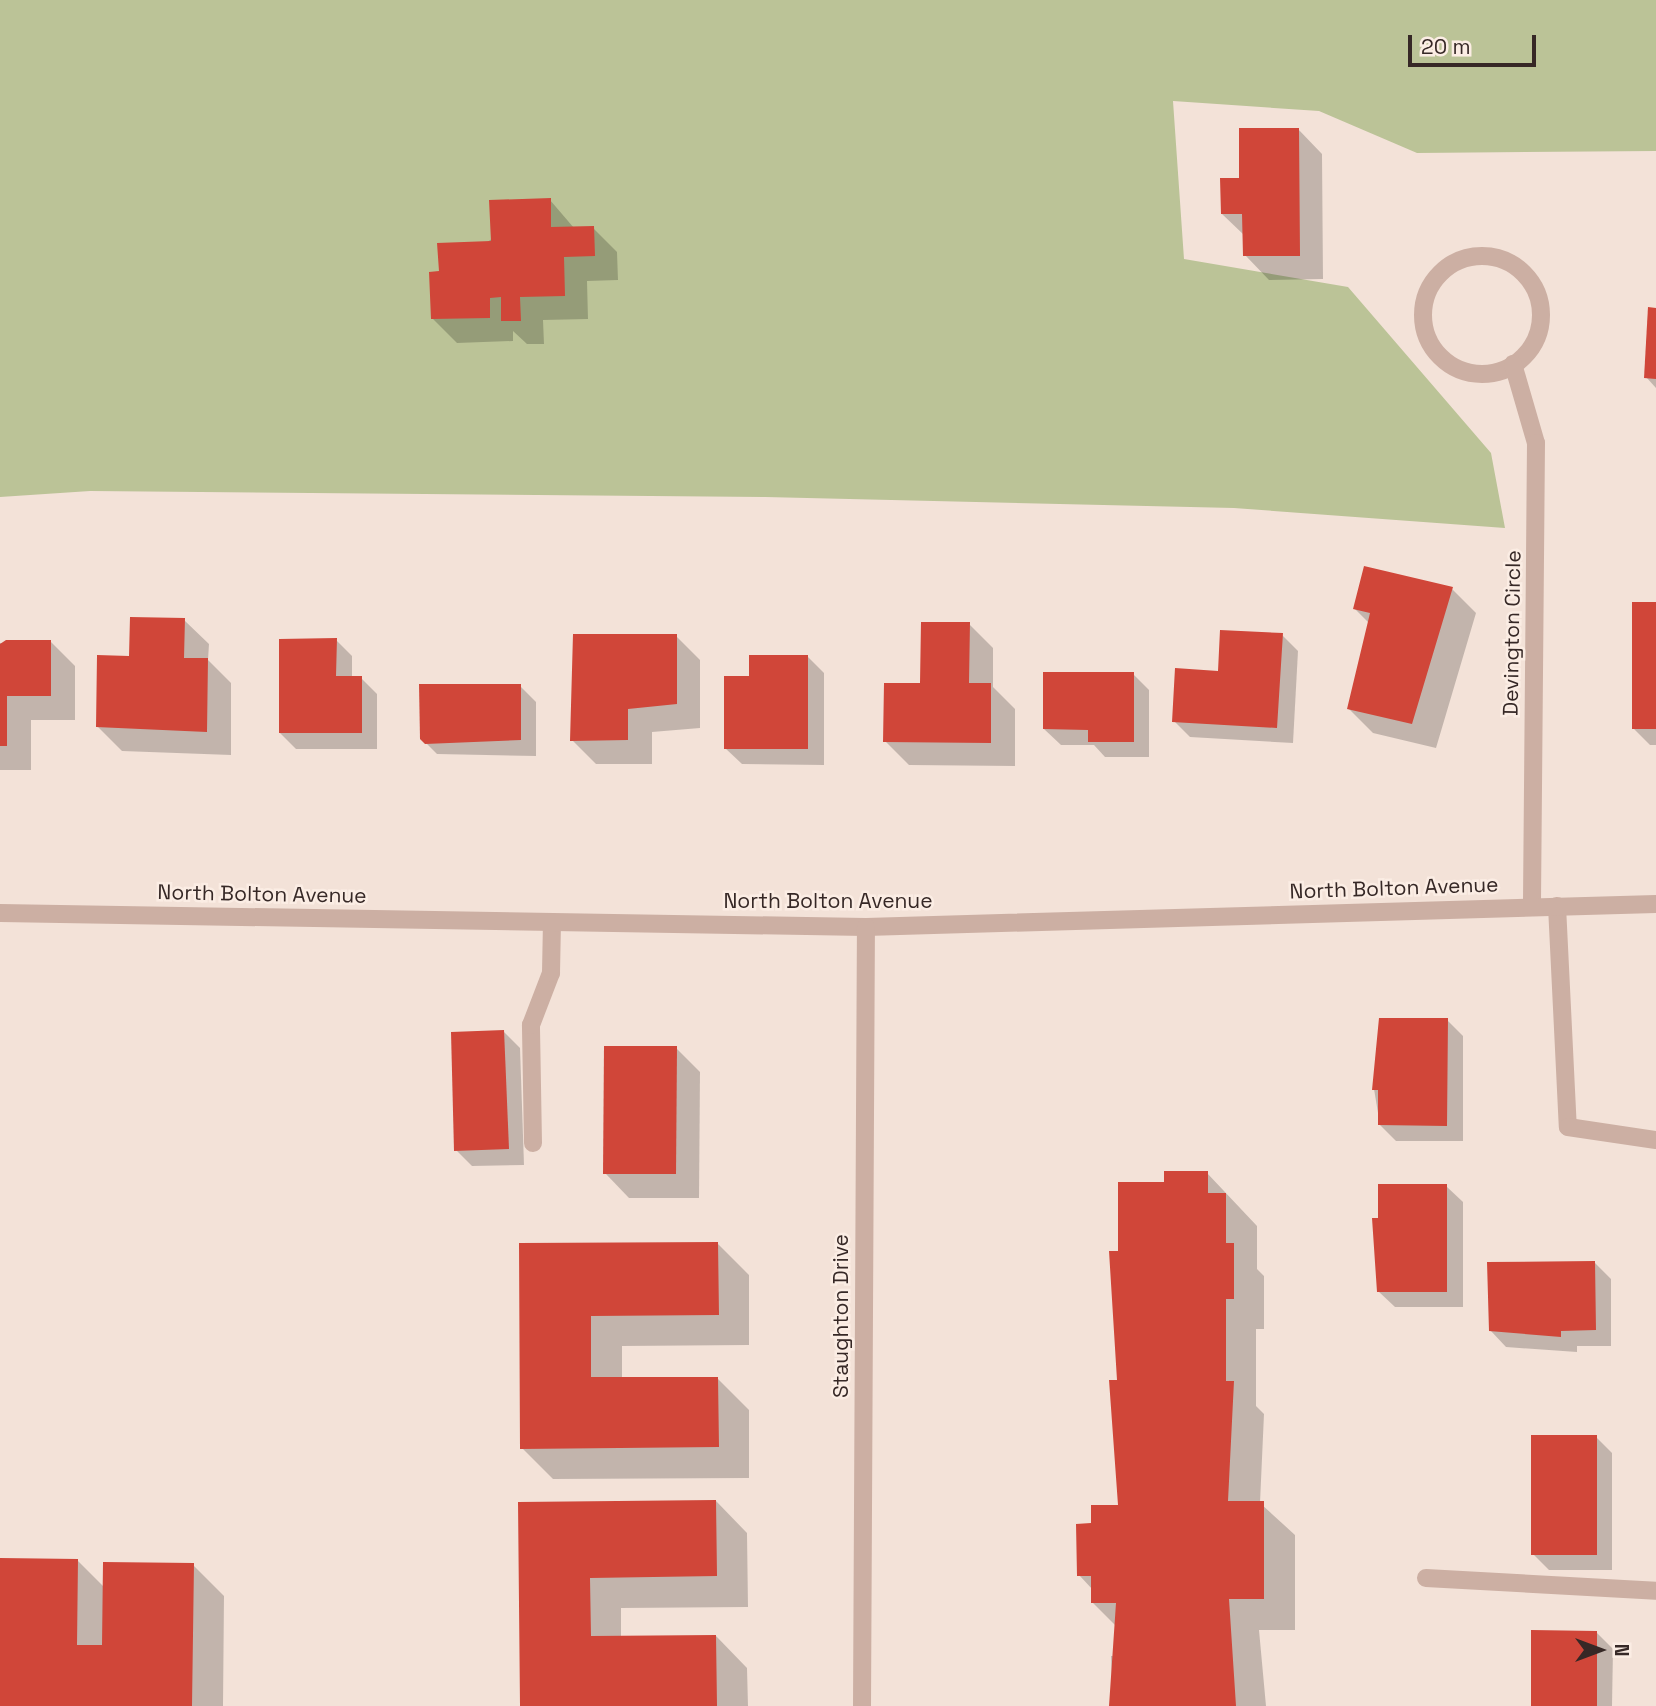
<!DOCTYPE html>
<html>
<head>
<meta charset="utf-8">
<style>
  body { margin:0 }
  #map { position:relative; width:1656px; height:1706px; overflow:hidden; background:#f3e2d8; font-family:"Space Grotesk",sans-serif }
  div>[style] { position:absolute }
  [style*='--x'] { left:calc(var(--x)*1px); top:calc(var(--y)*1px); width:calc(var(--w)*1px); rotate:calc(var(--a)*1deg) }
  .green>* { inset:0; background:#bbc397 }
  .shadow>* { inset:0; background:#0003 }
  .building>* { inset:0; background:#d04639 }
  .lane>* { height:18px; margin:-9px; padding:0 9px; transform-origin:9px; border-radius:9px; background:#ccafa3 }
  .street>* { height:18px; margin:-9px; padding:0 9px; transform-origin:9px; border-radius:9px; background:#ccafa3 }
  .street>.ring { margin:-9px; padding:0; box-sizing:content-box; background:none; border:18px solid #ccafa3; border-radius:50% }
  span { translate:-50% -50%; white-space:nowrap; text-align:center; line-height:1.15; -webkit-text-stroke:5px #fbede4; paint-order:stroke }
  .street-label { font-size:21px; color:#362826 }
  .north { position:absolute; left:1565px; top:1615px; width:70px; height:70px; -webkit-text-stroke:5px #fbede4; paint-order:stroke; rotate:90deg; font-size:19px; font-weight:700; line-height:28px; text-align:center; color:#362826 }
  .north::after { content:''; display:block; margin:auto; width:24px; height:32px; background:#362826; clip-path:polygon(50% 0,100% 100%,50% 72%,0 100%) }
  .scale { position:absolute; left:1408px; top:35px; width:128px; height:32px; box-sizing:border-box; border:4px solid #362826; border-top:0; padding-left:9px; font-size:21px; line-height:24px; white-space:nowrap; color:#362826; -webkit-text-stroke:5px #fbede4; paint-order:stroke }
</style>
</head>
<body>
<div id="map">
  <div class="green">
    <i style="clip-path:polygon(0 0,1656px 0,1656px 151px,1417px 153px,1319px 111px,1173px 101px,1184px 259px,1348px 287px,1491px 453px,1505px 528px,1234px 508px,765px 497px,90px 491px,0 497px)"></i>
  </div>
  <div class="shadow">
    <i style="clip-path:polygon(1298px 129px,1322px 154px,1323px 279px,1269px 280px,1245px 255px,1244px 235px,1222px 214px,1241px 180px)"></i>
    <i style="clip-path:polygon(550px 200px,574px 228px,593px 228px,617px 252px,618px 280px,587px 281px,588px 319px,543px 320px,544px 344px,527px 344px,513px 331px,513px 341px,457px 343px,433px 319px,441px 273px)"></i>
    <i style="clip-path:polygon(1656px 309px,1656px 388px,1646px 377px)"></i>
    <i style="clip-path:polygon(1452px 589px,1476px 613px,1436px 748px,1373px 733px,1349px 709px,1369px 623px,1355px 609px)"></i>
    <i style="clip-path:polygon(1656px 604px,1656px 745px,1650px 745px,1634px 729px)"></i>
    <i style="clip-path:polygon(184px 620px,209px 644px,208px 660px,231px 683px,231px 755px,122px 751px,98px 727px,131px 658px)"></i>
    <i style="clip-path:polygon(969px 624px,993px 648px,993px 687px,1015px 709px,1015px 766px,909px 765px,885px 741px)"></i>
    <i style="clip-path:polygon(1282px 635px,1298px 651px,1293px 743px,1190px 737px,1174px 721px,1220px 673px)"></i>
    <i style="clip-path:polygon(676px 636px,700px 660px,700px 728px,652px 732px,652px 764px,596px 764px,572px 740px)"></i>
    <i style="clip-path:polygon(336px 640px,352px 656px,352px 678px,361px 678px,377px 694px,377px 749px,296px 749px,280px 733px)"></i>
    <i style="clip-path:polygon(51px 642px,75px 666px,75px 720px,31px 720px,31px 770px,0 770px,0 643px)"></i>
    <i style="clip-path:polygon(808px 657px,824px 673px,824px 765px,742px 764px,725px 748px)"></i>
    <i style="clip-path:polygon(1133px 674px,1149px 690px,1149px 757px,1105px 757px,1094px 745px,1061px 745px,1044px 729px)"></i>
    <i style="clip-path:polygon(520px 686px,536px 702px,536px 756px,437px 754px,421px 738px)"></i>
    <i style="clip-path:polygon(1447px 1020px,1463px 1036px,1463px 1141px,1396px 1141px,1380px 1125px,1374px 1089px)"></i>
    <i style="clip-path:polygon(504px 1032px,520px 1048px,524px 1165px,472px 1166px,456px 1150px)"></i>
    <i style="clip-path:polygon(676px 1048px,700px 1072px,699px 1198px,629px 1198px,605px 1173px)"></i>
    <i style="clip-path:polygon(1207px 1173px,1257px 1226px,1257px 1269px,1264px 1276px,1264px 1329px,1256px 1329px,1256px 1406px,1264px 1414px,1260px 1503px,1295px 1535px,1295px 1630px,1259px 1630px,1266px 1706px,1113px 1706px,1111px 1656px,1118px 1656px,1118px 1628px,1093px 1603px,1093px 1590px,1079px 1575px,1093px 1525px,1120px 1506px,1111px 1382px,1119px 1382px,1120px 1253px,1166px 1184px)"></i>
    <i style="clip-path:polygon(1446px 1186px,1463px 1202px,1463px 1307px,1395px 1307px,1378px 1291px,1380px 1220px)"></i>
    <i style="clip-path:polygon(717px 1243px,749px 1275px,749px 1345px,622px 1346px,622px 1379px,717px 1378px,749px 1410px,749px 1478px,553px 1479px,522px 1448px,520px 1244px)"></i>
    <i style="clip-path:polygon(1595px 1263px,1611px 1279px,1611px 1346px,1577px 1346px,1577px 1352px,1506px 1347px,1490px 1330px)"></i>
    <i style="clip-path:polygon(1596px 1437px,1612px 1453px,1612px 1570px,1549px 1570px,1533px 1554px)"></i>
    <i style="clip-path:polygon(716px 1501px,747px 1533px,748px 1607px,621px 1608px,621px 1638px,716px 1636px,747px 1668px,748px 1706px,522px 1706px,520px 1504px)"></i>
    <i style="clip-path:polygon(0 1560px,78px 1561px,104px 1587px,193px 1565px,224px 1596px,223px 1706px,0 1706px)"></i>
    <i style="clip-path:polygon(1597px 1633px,1613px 1649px,1612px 1706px,1533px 1706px)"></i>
  </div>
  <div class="building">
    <i style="clip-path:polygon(1239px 128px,1299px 128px,1300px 256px,1243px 256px,1242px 214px,1221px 214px,1220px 178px,1239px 178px)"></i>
    <i style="clip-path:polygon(551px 198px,551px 227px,594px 226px,595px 256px,564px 257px,565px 296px,520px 297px,521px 321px,501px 321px,501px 297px,490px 298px,490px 318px,431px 319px,429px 272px,439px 271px,437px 243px,491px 241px,489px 200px)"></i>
    <i style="clip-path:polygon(1648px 307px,1656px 308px,1656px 379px,1644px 378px)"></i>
    <i style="clip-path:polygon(1364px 566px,1453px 587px,1412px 724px,1347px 709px,1370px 613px,1353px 609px)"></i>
    <i style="clip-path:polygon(1632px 602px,1656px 602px,1656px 729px,1632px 729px)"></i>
    <i style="clip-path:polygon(130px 617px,185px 618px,184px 658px,208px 658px,207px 732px,96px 727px,97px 655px,129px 656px)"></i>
    <i style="clip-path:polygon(921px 622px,970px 622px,969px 683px,991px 683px,991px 743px,883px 742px,884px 683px,920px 683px)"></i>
    <i style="clip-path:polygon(1220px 630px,1283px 633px,1277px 728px,1172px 722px,1175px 668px,1218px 671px)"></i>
    <i style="clip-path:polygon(573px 634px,677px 634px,677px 704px,628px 709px,628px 740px,570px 741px)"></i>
    <i style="clip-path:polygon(337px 638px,336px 676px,362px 676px,362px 733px,279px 733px,279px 639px)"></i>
    <i style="clip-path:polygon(6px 640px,51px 640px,51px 696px,7px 696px,7px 746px,0 746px,0 644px)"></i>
    <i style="clip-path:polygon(749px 655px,808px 655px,808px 749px,724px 749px,724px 676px,749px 676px)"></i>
    <i style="clip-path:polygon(1043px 672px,1134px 672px,1134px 742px,1088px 742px,1088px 730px,1043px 729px)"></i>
    <i style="clip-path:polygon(419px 684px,521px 684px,521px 740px,425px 744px,420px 739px)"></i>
    <i style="clip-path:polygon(1379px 1018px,1448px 1018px,1447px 1126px,1378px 1125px,1378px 1090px,1372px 1090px)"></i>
    <i style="clip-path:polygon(504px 1030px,509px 1149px,454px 1151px,451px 1032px)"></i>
    <i style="clip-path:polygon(604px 1046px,677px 1046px,676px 1174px,603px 1174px)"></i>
    <i style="clip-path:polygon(1164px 1171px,1208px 1171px,1208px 1193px,1226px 1193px,1226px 1243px,1234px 1243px,1234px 1299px,1226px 1299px,1226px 1381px,1234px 1381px,1228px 1501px,1264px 1501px,1264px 1599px,1229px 1599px,1236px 1706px,1109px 1706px,1116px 1603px,1091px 1603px,1091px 1576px,1077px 1576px,1076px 1524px,1091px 1523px,1091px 1505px,1118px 1505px,1109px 1380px,1117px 1380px,1109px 1251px,1118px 1251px,1118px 1182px,1164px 1182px)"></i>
    <i style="clip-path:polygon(1378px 1184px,1447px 1184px,1447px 1292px,1377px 1292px,1372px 1218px,1378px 1218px)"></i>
    <i style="clip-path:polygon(718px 1242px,719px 1315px,591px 1316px,591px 1377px,718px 1377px,719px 1447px,520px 1449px,519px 1243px)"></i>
    <i style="clip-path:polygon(1595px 1261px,1596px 1330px,1561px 1331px,1561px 1337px,1489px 1331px,1487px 1262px)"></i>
    <i style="clip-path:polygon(1531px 1435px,1597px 1435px,1597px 1555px,1531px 1555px)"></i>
    <i style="clip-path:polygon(716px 1500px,717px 1576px,590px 1578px,591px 1636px,716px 1635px,717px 1706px,520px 1706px,518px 1502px)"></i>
    <i style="clip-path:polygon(0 1558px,78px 1559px,77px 1645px,102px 1645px,103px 1562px,194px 1563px,192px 1706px,0 1706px)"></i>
    <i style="clip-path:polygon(1531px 1630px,1597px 1631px,1597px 1706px,1531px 1706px)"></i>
  </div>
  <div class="lane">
    <i style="--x:1557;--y:906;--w:221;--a:87.2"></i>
    <i style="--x:1568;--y:1127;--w:89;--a:8.4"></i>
    <i style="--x:533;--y:1143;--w:118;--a:-91"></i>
    <i style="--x:531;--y:1025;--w:56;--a:-69"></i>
    <i style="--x:551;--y:973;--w:51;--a:-88.9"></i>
    <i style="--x:1426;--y:1578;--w:230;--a:3.2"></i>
  </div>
  <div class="street">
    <i class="ring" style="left:1423px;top:256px;width:100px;height:100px"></i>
    <i style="--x:1513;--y:364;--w:82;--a:73.8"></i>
    <i style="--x:1536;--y:443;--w:463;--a:90.5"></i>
    <i style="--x:0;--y:913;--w:866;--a:0.93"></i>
    <i style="--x:866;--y:927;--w:790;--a:-1.67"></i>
    <i style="--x:862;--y:1706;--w:779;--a:-89.71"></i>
  </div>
  <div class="street-label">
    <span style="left:1512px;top:633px;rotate:-89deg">Devington Circle</span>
    <span style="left:1394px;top:888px;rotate:-2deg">North Bolton Avenue</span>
    <span style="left:262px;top:894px;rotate:1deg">North Bolton Avenue</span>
    <span style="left:828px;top:901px">North Bolton Avenue</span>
    <span style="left:841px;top:1316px;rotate:-90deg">Staughton Drive</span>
  </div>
  <div class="north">N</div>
  <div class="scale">20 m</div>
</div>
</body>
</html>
